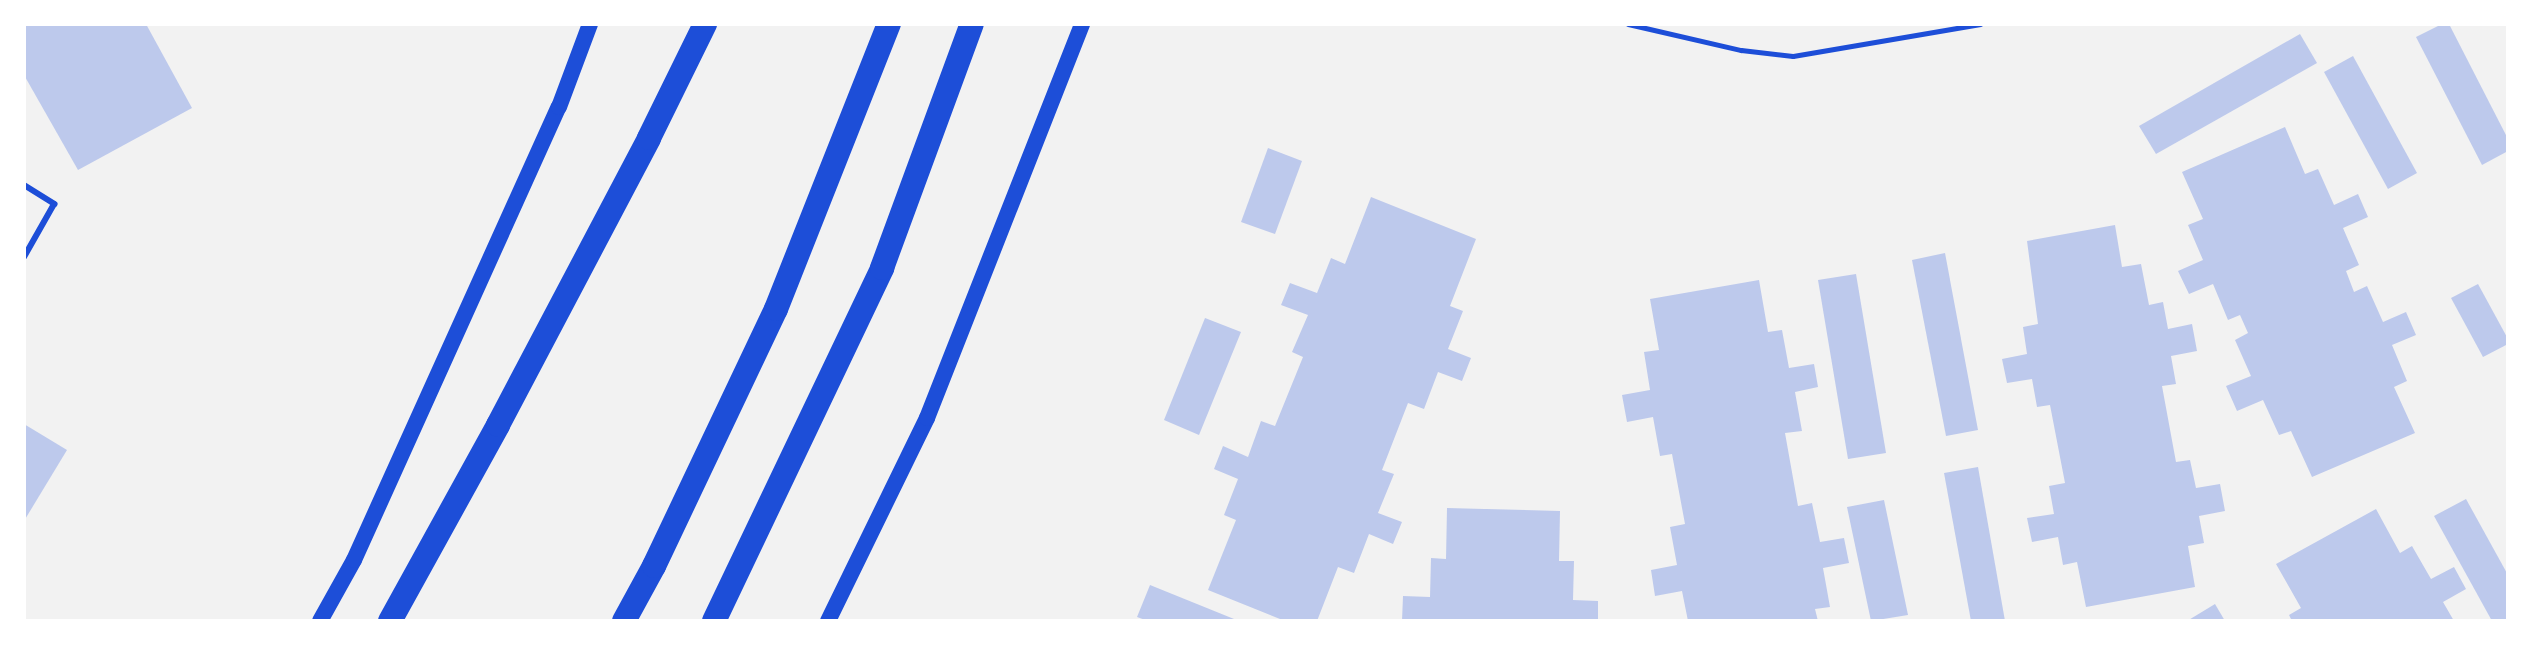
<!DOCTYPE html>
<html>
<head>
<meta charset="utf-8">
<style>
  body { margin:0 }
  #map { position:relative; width:2532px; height:645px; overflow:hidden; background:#f2f2f2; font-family:"IBM Plex Sans",sans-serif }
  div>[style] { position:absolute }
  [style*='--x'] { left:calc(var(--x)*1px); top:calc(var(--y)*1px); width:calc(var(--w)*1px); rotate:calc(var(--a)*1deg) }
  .building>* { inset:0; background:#bdc9ec }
  .path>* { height:5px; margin:-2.5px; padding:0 2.5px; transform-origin:2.5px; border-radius:2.5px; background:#1d4ed8 }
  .service>* { height:6px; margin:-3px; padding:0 3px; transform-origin:3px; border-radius:3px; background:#1d4ed8 }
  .secondary>* { height:16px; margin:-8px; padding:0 8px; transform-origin:8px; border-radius:8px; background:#1d4ed8 }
  .motorway>* { height:24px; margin:-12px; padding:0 12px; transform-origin:12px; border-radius:12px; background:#1d4ed8 }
  span { translate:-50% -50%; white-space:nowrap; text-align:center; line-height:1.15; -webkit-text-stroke:6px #fff; paint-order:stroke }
  .frame { position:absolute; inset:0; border:26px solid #fff; pointer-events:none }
</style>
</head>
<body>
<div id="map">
  <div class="building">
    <i style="clip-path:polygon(24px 24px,146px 24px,192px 108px,78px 170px,24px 75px)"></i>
    <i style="clip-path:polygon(2442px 24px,2449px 24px,2508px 139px,2508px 151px,2482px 165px,2416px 37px)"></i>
    <i style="clip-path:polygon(2300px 34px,2317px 63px,2156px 154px,2139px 126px)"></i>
    <i style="clip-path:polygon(2353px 56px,2417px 173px,2388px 189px,2324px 72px)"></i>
    <i style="clip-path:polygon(2285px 127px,2305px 174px,2318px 169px,2334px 205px,2358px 194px,2368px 217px,2343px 228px,2359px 265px,2346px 271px,2354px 292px,2367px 286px,2383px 322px,2406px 312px,2416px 335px,2392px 345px,2407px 381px,2394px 387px,2415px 433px,2312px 477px,2291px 431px,2279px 435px,2263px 400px,2237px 411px,2226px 386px,2251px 376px,2235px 340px,2248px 333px,2240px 315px,2228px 320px,2213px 284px,2189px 294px,2178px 271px,2203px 260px,2188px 225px,2203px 219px,2182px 172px)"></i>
    <i style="clip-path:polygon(1268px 148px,1302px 161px,1275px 234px,1241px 222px)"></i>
    <i style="clip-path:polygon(1371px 197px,1476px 239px,1450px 306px,1463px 311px,1448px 349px,1471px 358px,1462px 381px,1438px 372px,1424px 409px,1408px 403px,1382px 470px,1394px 474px,1378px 513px,1402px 522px,1393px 544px,1369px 534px,1354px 573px,1338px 567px,1317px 621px,1285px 621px,1208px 590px,1236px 520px,1224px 515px,1238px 479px,1214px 469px,1223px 446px,1248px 457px,1261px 421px,1275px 426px,1303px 357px,1292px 352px,1308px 315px,1281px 305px,1290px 283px,1317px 293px,1331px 258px,1345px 264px)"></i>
    <i style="clip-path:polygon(2115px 225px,2122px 267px,2141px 264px,2149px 305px,2163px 302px,2168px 329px,2192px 324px,2197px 351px,2171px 356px,2176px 384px,2162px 386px,2176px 462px,2190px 460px,2196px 488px,2220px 484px,2225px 511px,2199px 516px,2204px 543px,2188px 546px,2195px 587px,2086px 607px,2077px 562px,2063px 565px,2058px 537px,2032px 542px,2027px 518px,2054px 514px,2049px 486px,2065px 483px,2050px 405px,2037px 407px,2032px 379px,2007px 383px,2002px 359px,2027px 354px,2023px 327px,2038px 324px,2027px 241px)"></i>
    <i style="clip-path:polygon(1945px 253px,1978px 430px,1946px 436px,1912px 260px)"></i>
    <i style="clip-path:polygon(1856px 274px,1886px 453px,1848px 459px,1818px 280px)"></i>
    <i style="clip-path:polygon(1759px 280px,1768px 332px,1782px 330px,1789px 368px,1814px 364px,1818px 387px,1795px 392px,1802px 431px,1785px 433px,1798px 506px,1812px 503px,1820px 542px,1844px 538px,1849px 563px,1823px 568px,1830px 607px,1815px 609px,1818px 621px,1688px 621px,1682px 591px,1655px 596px,1651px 570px,1677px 565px,1670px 527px,1685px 524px,1672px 454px,1660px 456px,1653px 417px,1627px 422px,1622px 395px,1650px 390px,1644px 352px,1659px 350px,1650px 299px)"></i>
    <i style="clip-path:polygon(2478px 284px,2508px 339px,2508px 344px,2483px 357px,2451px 298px)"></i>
    <i style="clip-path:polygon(1205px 318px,1241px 332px,1199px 435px,1164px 420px)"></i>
    <i style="clip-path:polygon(24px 424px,67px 450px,24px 521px)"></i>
    <i style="clip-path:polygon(1978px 467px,2005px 621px,1971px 621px,1944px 473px)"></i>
    <i style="clip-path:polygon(2466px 499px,2508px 575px,2508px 621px,2492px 621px,2434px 516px)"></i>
    <i style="clip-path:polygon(1884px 500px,1908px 615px,1871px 621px,1847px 507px)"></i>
    <i style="clip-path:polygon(1447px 508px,1560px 511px,1559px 561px,1574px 561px,1573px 600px,1598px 601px,1598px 621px,1402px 621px,1403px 596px,1430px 597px,1431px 558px,1446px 559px)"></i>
    <i style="clip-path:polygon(2376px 509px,2400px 553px,2412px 546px,2431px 579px,2454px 567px,2466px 589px,2443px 602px,2454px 621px,2292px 621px,2289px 615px,2301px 608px,2276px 564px)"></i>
    <i style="clip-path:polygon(1150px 585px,1239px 621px,1148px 621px,1137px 617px)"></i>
    <i style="clip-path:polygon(2215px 604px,2225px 621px,2187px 621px)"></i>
  </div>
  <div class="path">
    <i style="--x:1628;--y:24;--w:116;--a:13"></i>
    <i style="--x:1741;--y:50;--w:52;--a:6.6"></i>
    <i style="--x:1793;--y:56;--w:190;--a:-9.7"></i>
  </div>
  <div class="service">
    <i style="--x:24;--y:185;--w:36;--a:32"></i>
    <i style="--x:54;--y:204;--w:61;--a:119.5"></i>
  </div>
  <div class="secondary">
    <i style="--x:320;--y:621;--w:70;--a:-60.9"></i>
    <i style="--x:354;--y:560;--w:497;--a:-65.7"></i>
    <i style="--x:559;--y:107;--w:89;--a:-69.5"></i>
    <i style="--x:828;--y:621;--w:226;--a:-64"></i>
    <i style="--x:927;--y:418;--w:423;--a:-68.5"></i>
  </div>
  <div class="motorway">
    <i style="--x:390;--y:621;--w:224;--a:-61.1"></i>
    <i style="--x:498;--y:425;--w:324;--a:-62.2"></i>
    <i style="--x:649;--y:138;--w:127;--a:-63.8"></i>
    <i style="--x:624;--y:621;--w:63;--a:-61.4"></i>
    <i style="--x:654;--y:566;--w:284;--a:-64.6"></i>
    <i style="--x:776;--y:309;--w:307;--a:-68.4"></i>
    <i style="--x:714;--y:621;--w:391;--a:-64.5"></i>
    <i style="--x:882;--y:268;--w:260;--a:-69.8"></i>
  </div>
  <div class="frame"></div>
</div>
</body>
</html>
